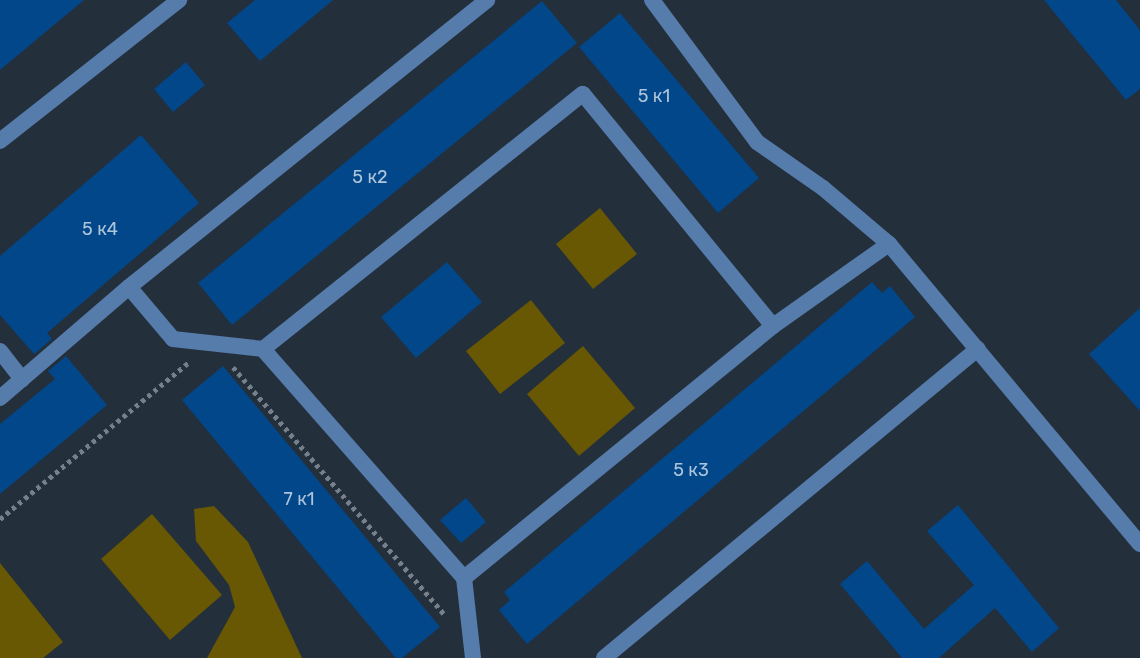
<!DOCTYPE html>
<html>
<head>
<meta charset="utf-8">
<style>
  body { margin:0 }
  #map { position:relative; width:1140px; height:658px; overflow:hidden; background:#242f3c; font-family:Rubik,sans-serif }
  div>[style] { position:absolute }
  [style*='--x'] { left:calc(var(--x)*1px); top:calc(var(--y)*1px); width:calc(var(--w)*1px); rotate:calc(var(--a)*1deg) }
  .green>* { inset:0; background:#685703 }
  .building>* { inset:0; background:#01478a }
  .path>* { height:5px; margin-top:-2.5px; transform-origin:0; background:repeating-linear-gradient(90deg,#76808b 0 4px,transparent 0 8px) }
  .service>* { height:16px; margin:-8px; padding:0 8px; transform-origin:8px; border-radius:8px; background:#567cab }
  span { translate:-50% -50%; white-space:nowrap; text-align:center; line-height:1.15; -webkit-text-stroke:6px #12171c; paint-order:stroke }
  .number-label { font-size:18px; color:#adc4da }
  .number-label span { -webkit-text-stroke-width:0 }
</style>
</head>
<body>
<div id="map">
  <div class="green">
    <i style="clip-path:polygon(600px 208px,637px 254px,593px 289px,556px 244px)"></i>
    <i style="clip-path:polygon(531px 300px,565px 343px,500px 394px,466px 351px)"></i>
    <i style="clip-path:polygon(583px 346px,635px 408px,579px 456px,527px 394px)"></i>
    <i style="clip-path:polygon(214px 506px,248px 542px,302px 658px,207px 658px,235px 607px,229px 585px,196px 541px,194px 509px)"></i>
    <i style="clip-path:polygon(152px 514px,222px 595px,170px 640px,101px 559px)"></i>
    <i style="clip-path:polygon(0 563px,63px 642px,43px 658px,0 658px)"></i>
  </div>
  <div class="building">
    <i style="clip-path:polygon(0 0,84px 0,0 70px)"></i>
    <i style="clip-path:polygon(255px 0,333px 0,260px 61px,227px 23px)"></i>
    <i style="clip-path:polygon(1044px 0,1116px 0,1140px 30px,1140px 89px,1126px 100px)"></i>
    <i style="clip-path:polygon(542px 1px,577px 43px,232px 325px,198px 283px)"></i>
    <i style="clip-path:polygon(620px 13px,759px 178px,718px 213px,579px 47px)"></i>
    <i style="clip-path:polygon(186px 62px,205px 85px,173px 112px,154px 89px)"></i>
    <i style="clip-path:polygon(141px 135px,199px 203px,47px 333px,52px 339px,34px 354px,0 315px,0 256px)"></i>
    <i style="clip-path:polygon(447px 262px,482px 302px,416px 358px,381px 317px)"></i>
    <i style="clip-path:polygon(872px 282px,882px 293px,890px 286px,915px 317px,527px 644px,499px 610px,510px 600px,504px 592px)"></i>
    <i style="clip-path:polygon(1140px 308px,1140px 411px,1089px 354px)"></i>
    <i style="clip-path:polygon(66px 356px,107px 405px,0 494px,0 424px,55px 379px,48px 371px)"></i>
    <i style="clip-path:polygon(223px 366px,440px 627px,402px 658px,396px 658px,182px 400px)"></i>
    <i style="clip-path:polygon(466px 498px,486px 522px,461px 543px,440px 520px)"></i>
    <i style="clip-path:polygon(958px 505px,1059px 628px,1032px 652px,995px 608px,939px 658px,902px 658px,840px 584px,867px 561px,924px 629px,974px 585px,927px 531px)"></i>
  </div>
  <div class="path">
    <i style="--x:233;--y:367;--w:326;--a:49.5"></i>
    <i style="--x:0;--y:519;--w:246;--a:-39.7"></i>
  </div>
  <div class="service">
    <i style="--x:652;--y:0;--w:177;--a:53.5"></i>
    <i style="--x:757;--y:142;--w:80;--a:34.9"></i>
    <i style="--x:823;--y:188;--w:87;--a:40.3"></i>
    <i style="--x:889;--y:244;--w:391;--a:50.1"></i>
    <i style="--x:0;--y:141;--w:228;--a:-38.2"></i>
    <i style="--x:129;--y:287;--w:68;--a:49.8"></i>
    <i style="--x:173;--y:339;--w:91;--a:6.3"></i>
    <i style="--x:0;--y:351;--w:36;--a:52"></i>
    <i style="--x:0;--y:398;--w:170;--a:-40.7"></i>
    <i style="--x:129;--y:287;--w:459;--a:-38.7"></i>
    <i style="--x:464;--y:578;--w:305;--a:-131.3"></i>
    <i style="--x:263;--y:349;--w:409;--a:-38.6"></i>
    <i style="--x:583;--y:94;--w:300;--a:50.7"></i>
    <i style="--x:473;--y:658;--w:81;--a:-96.4"></i>
    <i style="--x:464;--y:578;--w:399;--a:-39.2"></i>
    <i style="--x:773;--y:326;--w:142;--a:-35.3"></i>
    <i style="--x:604;--y:658;--w:485;--a:-39.6"></i>
  </div>
  <div class="number-label">
    <span style="left:654px;top:96px">5 к1</span>
    <span style="left:370px;top:177px">5 к2</span>
    <span style="left:100px;top:229px">5 к4</span>
    <span style="left:691px;top:470px">5 к3</span>
    <span style="left:299px;top:499px">7 к1</span>
  </div>
</div>
</body>
</html>
